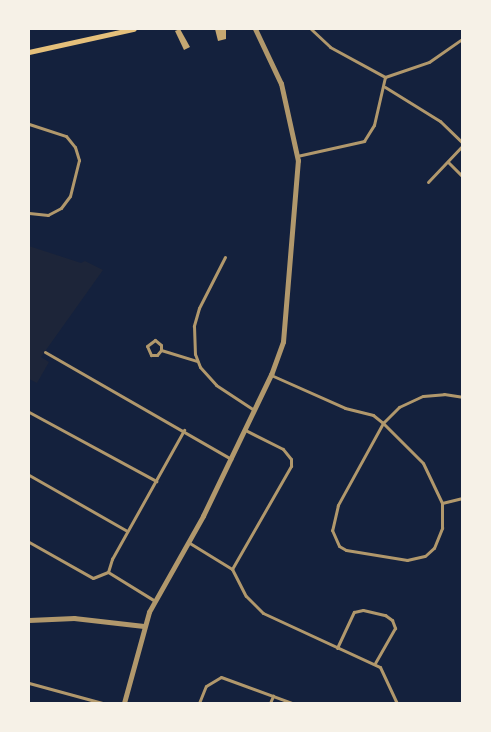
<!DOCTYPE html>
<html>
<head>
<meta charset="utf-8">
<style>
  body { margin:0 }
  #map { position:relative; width:491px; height:732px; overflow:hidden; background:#14213d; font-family:"PT Sans Narrow",sans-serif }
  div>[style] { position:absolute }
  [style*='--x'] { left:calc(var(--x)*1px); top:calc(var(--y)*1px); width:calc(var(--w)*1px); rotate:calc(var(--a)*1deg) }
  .green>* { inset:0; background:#1d2539 }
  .building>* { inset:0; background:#c6a872 }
  .minor>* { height:3px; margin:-1.5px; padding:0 1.5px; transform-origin:1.5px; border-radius:1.5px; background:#b1986c }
  .tertiary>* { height:4.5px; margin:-2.25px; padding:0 2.25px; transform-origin:2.25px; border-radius:2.25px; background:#b1986c }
  .secondary>* { height:4.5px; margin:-2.25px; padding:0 2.25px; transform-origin:2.25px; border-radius:2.25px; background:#e5c07b }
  span { translate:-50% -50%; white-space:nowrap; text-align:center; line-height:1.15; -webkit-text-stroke:5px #f6f1e7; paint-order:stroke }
  .frame { position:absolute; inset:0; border:30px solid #f6f1e7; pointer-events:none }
</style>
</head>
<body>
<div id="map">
  <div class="green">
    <i style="clip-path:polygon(29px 246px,81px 263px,85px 261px,103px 270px,41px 357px,49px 362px,37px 383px,29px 379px)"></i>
  </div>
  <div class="building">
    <i style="clip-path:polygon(180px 29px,190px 47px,184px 50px,175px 31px)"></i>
    <i style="clip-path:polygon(215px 29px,226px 29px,226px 39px,218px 41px)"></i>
  </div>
  <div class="minor">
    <i style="--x:311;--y:29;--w:26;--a:43"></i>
    <i style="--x:330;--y:47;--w:63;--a:28.6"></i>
    <i style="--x:385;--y:87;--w:65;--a:31.7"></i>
    <i style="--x:440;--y:121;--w:30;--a:44"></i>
    <i style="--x:29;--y:124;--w:39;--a:18"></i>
    <i style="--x:66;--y:136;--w:14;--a:51"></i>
    <i style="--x:75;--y:147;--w:14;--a:73"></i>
    <i style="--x:79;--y:160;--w:37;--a:104"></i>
    <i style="--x:70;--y:196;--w:15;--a:127"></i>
    <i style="--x:61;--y:208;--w:15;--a:152"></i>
    <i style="--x:48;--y:215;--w:19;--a:-174"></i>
    <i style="--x:297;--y:156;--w:69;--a:-12.6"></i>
    <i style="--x:364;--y:141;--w:19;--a:-58"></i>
    <i style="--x:374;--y:125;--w:49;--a:-77.1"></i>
    <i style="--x:385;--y:77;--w:46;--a:-18.8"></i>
    <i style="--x:429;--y:62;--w:40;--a:-34.9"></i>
    <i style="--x:448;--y:162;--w:20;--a:45"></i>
    <i style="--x:428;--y:182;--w:50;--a:-46.6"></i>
    <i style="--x:225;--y:257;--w:57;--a:117"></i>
    <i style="--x:199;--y:308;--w:19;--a:106"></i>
    <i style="--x:194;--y:326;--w:28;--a:88"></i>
    <i style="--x:195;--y:354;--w:14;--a:69"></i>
    <i style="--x:200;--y:367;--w:24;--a:48"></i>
    <i style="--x:216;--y:385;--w:45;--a:33.3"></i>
    <i style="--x:161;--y:350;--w:5;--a:-90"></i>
    <i style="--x:161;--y:345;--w:8;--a:-140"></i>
    <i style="--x:155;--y:340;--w:10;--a:143"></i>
    <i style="--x:147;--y:346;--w:10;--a:66"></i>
    <i style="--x:151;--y:355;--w:6;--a:0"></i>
    <i style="--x:157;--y:355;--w:6;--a:-51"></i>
    <i style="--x:161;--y:350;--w:38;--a:17"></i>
    <i style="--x:45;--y:352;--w:215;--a:29.9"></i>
    <i style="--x:271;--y:375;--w:81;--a:24"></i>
    <i style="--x:345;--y:408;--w:29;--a:14"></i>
    <i style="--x:373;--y:415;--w:13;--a:39"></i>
    <i style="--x:383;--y:423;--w:94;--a:118.8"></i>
    <i style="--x:338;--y:505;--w:26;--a:103"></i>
    <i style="--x:332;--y:530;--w:17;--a:66"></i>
    <i style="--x:339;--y:546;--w:8;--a:30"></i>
    <i style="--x:346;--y:550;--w:62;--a:9.3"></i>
    <i style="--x:407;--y:560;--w:18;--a:-13"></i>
    <i style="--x:425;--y:556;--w:12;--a:-42"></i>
    <i style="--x:434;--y:548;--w:22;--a:-68"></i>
    <i style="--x:442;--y:528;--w:25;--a:-90"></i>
    <i style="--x:442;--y:503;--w:44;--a:-115.4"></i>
    <i style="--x:423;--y:463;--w:57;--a:-135"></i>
    <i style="--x:383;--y:423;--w:23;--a:-45"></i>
    <i style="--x:399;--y:407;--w:26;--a:-25"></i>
    <i style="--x:423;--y:396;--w:21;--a:-5"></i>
    <i style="--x:444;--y:394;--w:18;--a:9"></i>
    <i style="--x:29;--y:412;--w:145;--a:28.5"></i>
    <i style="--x:29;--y:475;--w:113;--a:29.7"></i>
    <i style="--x:442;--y:503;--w:21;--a:-14"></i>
    <i style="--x:29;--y:542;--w:73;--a:29.4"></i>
    <i style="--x:93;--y:578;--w:16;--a:-22"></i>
    <i style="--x:188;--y:542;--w:52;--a:31.5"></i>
    <i style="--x:232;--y:569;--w:30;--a:63"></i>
    <i style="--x:246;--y:596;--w:24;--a:45"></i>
    <i style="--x:263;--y:613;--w:129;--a:24.8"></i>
    <i style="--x:380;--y:667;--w:40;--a:65"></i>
    <i style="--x:232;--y:569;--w:119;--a:-60.2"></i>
    <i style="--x:291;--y:466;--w:7;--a:-90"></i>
    <i style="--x:291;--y:459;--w:13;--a:-129"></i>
    <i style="--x:283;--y:449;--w:42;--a:-153.4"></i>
    <i style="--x:108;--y:572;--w:14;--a:-73"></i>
    <i style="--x:112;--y:559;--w:148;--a:-60.8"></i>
    <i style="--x:108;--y:572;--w:55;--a:31.7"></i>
    <i style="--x:337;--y:648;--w:40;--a:-65"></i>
    <i style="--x:354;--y:612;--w:9;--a:-13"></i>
    <i style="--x:363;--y:610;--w:23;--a:13"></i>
    <i style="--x:385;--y:615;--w:9;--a:36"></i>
    <i style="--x:392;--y:620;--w:9;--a:69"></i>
    <i style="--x:395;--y:628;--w:40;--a:119.7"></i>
    <i style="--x:29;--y:683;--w:76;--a:15.3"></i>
    <i style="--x:199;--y:703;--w:18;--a:-68"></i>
    <i style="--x:206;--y:686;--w:17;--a:-31"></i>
    <i style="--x:221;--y:677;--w:76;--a:20.1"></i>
    <i style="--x:270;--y:703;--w:8;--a:-67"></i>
  </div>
  <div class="tertiary">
    <i style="--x:29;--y:620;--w:45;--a:-2.5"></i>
    <i style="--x:74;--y:618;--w:70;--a:6.5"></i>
    <i style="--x:124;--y:703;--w:94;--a:-74.6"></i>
    <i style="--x:149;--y:612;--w:110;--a:-60.6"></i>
    <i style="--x:203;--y:516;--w:157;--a:-64.3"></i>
    <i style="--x:271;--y:375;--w:35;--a:-70"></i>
    <i style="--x:283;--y:342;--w:182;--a:-85.3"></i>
    <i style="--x:298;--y:161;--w:79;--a:-102.4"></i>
    <i style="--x:281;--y:84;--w:61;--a:-115.3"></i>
  </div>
  <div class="secondary">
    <i style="--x:29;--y:52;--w:107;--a:-12.4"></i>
  </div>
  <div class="frame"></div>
</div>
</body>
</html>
